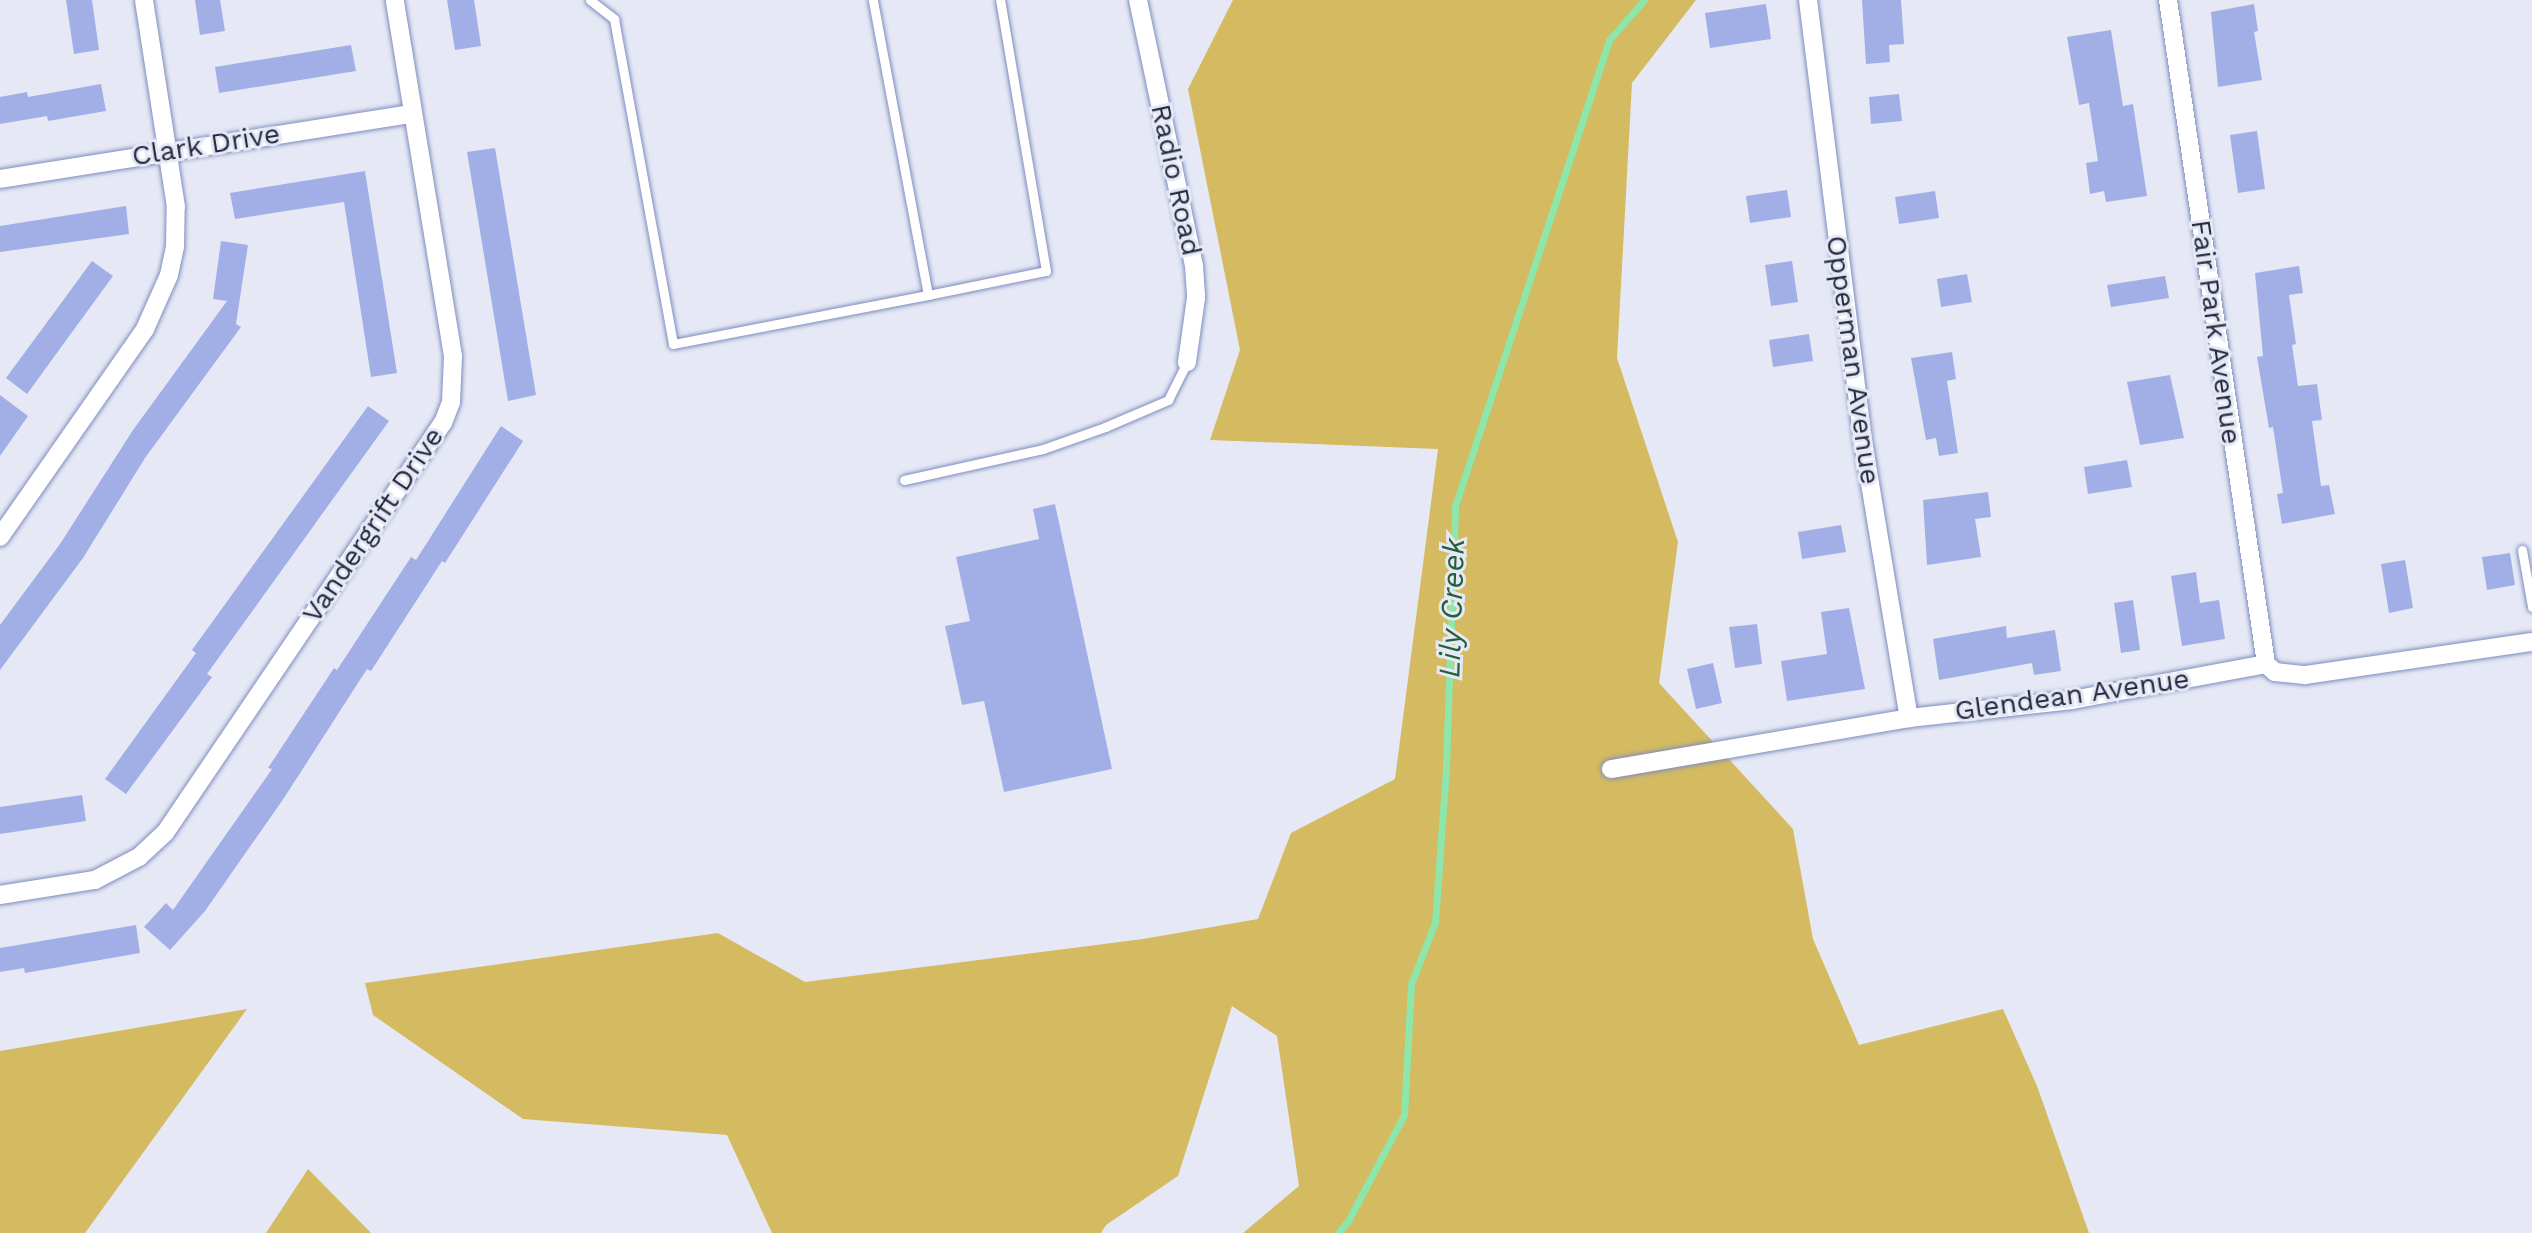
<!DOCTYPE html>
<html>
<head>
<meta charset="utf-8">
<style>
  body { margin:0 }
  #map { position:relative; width:2532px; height:1233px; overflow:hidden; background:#e6e9f5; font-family:"Work Sans",sans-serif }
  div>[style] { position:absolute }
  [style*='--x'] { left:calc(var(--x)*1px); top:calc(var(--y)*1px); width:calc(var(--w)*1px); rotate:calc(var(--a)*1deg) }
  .green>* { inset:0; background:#d4ba61 }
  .stream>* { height:7px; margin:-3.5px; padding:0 3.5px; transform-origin:3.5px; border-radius:3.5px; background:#8ee6aa }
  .building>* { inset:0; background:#a2afe6 }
  .roads { filter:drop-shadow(0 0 2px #7f8cc0) drop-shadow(0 0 2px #7f8cc0) }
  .lane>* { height:9px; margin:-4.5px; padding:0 4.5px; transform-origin:4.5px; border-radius:4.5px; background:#fff }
  .street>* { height:18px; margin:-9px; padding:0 9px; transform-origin:9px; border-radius:9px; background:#fff }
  span { translate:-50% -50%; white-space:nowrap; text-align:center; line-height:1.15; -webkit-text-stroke:6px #e6e9f5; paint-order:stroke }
  .street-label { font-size:28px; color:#252a3f }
  .water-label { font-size:30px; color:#22603a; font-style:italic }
</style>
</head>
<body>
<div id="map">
  <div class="green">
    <i style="clip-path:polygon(1233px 0,1696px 0,1632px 83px,1617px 358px,1678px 542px,1659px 683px,1793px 829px,1813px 939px,1859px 1045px,2003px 1009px,2037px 1086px,2089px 1233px,1243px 1233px,1299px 1186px,1277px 1036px,1232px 1006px,1178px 1176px,1106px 1225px,1101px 1233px,772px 1233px,727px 1135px,523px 1119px,373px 1015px,365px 983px,718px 933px,805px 982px,1143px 939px,1258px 919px,1291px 833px,1395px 779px,1438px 449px,1210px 440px,1240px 350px,1188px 89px)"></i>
    <i style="clip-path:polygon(247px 1009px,85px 1233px,0 1233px,0 1051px)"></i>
    <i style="clip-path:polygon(308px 1169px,371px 1233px,266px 1233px)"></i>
  </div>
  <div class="stream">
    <i style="--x:1338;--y:1233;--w:16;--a:-50"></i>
    <i style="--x:1348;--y:1221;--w:120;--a:-62.2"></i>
    <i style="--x:1404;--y:1115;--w:131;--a:-86.9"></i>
    <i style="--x:1411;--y:984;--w:66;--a:-68.8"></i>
    <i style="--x:1435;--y:922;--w:155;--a:-85.9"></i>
    <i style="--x:1446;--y:767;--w:261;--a:-88"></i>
    <i style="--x:1455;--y:506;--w:491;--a:-71.7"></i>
    <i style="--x:1609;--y:40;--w:53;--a:-48.8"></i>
  </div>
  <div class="building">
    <i style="clip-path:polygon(66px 0,92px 0,99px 50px,74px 54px)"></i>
    <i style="clip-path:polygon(195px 0,220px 0,225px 31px,200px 35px)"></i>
    <i style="clip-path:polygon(447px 0,474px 0,481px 46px,455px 50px)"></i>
    <i style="clip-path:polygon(1862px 0,1901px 0,1904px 44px,1889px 45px,1890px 62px,1866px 64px)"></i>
    <i style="clip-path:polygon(1766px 4px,1771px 39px,1710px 48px,1705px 13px)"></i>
    <i style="clip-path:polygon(2254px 4px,2258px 31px,2254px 32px,2262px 80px,2218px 87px,2211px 12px)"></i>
    <i style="clip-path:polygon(2111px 30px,2123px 106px,2133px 104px,2147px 196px,2106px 202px,2104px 191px,2090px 194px,2086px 163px,2098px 161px,2089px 103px,2079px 105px,2067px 37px)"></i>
    <i style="clip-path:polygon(351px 45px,356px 71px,219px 93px,215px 67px)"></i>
    <i style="clip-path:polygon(101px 84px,106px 111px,48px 121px,47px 116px,0 124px,0 97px,27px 92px,28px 97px)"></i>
    <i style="clip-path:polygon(1899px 94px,1902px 121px,1871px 124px,1869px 97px)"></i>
    <i style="clip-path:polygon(2257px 131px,2265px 189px,2238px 193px,2230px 135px)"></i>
    <i style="clip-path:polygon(495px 148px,536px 395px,508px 401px,467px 152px)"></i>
    <i style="clip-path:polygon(365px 171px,397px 373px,371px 377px,344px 202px,235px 219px,230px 193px)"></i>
    <i style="clip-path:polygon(1787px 190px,1791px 217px,1750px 223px,1746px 196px)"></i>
    <i style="clip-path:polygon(1935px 191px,1939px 218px,1899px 224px,1895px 197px)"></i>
    <i style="clip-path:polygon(126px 206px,129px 234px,0 252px,0 226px)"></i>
    <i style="clip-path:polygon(221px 241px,248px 245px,236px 324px,241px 327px,145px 458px,83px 558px,0 670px,0 625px,60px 544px,133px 430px,227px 301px,213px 299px)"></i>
    <i style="clip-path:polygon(92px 261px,113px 276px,27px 394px,6px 378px)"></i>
    <i style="clip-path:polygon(1792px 261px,1798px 302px,1771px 306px,1765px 265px)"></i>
    <i style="clip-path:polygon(2299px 266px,2303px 293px,2289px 295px,2296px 344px,2292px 345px,2298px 386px,2317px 384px,2322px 420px,2312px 421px,2321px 486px,2329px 485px,2335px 514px,2282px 524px,2277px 494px,2283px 493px,2273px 427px,2269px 428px,2257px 357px,2263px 356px,2255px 273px)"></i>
    <i style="clip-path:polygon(1967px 274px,1972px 302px,1941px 307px,1937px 279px)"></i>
    <i style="clip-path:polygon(2165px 276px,2169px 298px,2111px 307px,2107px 285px)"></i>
    <i style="clip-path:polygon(1809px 334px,1813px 361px,1773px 367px,1769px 340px)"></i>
    <i style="clip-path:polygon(1952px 352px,1956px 379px,1947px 381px,1958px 453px,1939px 456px,1936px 438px,1926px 440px,1911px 358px)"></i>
    <i style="clip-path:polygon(2170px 375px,2184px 438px,2140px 445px,2127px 382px)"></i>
    <i style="clip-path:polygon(0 395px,28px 416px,0 456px)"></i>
    <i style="clip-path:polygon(368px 406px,389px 421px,207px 674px,212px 677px,126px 794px,105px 779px,196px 653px,192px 650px)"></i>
    <i style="clip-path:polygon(501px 426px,523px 441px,445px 563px,442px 561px,371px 671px,367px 669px,284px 798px,205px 911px,170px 950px,144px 927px,166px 903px,173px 910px,272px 769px,268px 768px,334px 668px,337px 670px,411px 557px,416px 560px)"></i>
    <i style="clip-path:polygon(2127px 460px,2132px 487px,2088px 494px,2084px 467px)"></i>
    <i style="clip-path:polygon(1988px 492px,1991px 517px,1975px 519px,1981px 557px,1927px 565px,1923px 500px)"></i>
    <i style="clip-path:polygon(1055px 504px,1112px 769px,1004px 792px,984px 701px,962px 705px,945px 626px,970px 621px,956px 557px,1039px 539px,1033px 509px)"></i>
    <i style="clip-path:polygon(1841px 525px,1846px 552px,1802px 559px,1798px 532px)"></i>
    <i style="clip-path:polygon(2510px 553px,2515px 585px,2487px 590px,2482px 557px)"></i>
    <i style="clip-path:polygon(2405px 560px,2413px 608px,2389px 613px,2381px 564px)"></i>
    <i style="clip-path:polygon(2196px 572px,2200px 603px,2219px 600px,2225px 639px,2182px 646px,2171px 576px)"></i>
    <i style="clip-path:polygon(2133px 600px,2140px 650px,2121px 653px,2114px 603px)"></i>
    <i style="clip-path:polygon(1849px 608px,1865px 689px,1787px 701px,1781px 661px,1827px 654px,1821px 612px)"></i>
    <i style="clip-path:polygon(1757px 624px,1762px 664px,1735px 668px,1729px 627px)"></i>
    <i style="clip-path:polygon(2006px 626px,2007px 638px,2055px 630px,2061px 671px,2034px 675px,2032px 663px,1939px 680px,1933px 639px)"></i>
    <i style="clip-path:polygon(1713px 663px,1722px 703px,1696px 709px,1687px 669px)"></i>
    <i style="clip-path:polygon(82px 795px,86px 821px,0 834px,0 807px)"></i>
    <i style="clip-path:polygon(136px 925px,140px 953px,25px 973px,24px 968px,0 972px,0 948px)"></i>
  </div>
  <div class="roads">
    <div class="lane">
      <i style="--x:590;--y:0;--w:31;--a:38"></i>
      <i style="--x:614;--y:19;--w:330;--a:79.7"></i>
      <i style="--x:673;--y:344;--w:260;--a:-10.9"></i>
      <i style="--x:928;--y:295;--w:300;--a:-100.6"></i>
      <i style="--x:928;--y:295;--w:120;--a:-11.5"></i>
      <i style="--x:1046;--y:271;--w:275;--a:-99.6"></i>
      <i style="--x:904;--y:480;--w:142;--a:-12.6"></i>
      <i style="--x:1043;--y:449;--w:66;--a:-19.5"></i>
      <i style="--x:1105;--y:427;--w:69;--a:-23.2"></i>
      <i style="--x:1168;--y:400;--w:42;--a:-63.4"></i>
      <i style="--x:2522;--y:550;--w:58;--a:80"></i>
    </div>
    <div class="street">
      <i style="--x:1138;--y:0;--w:272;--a:78.1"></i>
      <i style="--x:1194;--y:266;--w:32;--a:86"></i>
      <i style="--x:1196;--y:298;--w:65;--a:98"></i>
      <i style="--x:1808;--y:0;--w:450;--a:82.9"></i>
      <i style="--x:1864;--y:447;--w:275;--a:80.6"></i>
      <i style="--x:2168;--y:0;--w:671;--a:81.6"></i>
      <i style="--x:0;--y:179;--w:417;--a:-9"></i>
      <i style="--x:0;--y:537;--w:254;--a:-55.1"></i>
      <i style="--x:145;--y:329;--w:59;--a:-66"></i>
      <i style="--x:169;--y:275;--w:30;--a:-78"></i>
      <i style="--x:175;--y:246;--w:39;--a:-89"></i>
      <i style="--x:176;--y:207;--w:209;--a:-98.8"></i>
      <i style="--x:1611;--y:769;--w:302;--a:-9.7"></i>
      <i style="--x:1909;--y:718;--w:164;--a:-6.3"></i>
      <i style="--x:2072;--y:700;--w:197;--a:-10.5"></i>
      <i style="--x:2266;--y:664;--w:12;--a:42"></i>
      <i style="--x:2275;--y:672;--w:30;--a:6"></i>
      <i style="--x:2305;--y:675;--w:229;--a:-8.3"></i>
      <i style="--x:0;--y:895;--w:96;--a:-9"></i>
      <i style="--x:95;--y:880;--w:50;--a:-27.6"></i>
      <i style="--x:139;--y:857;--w:35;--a:-43"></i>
      <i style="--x:165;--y:833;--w:495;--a:-55.9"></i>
      <i style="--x:443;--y:423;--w:22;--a:-69"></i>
      <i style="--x:451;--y:402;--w:46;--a:-87.5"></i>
      <i style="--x:453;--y:356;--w:361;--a:-99.3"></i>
    </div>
  </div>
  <div class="street-label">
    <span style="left:206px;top:145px;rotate:-9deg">Clark Drive</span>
    <span style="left:1176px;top:180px;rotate:78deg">Radio Road</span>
    <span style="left:2216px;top:332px;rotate:82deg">Fair Park Avenue</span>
    <span style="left:1853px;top:360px;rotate:82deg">Opperman Avenue</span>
    <span style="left:373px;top:525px;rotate:-56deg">Vandergrift Drive</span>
    <span style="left:2072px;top:695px;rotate:-8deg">Glendean Avenue</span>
  </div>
  <div class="water-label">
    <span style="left:1452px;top:608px;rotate:-88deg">Lily Creek</span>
  </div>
</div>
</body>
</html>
